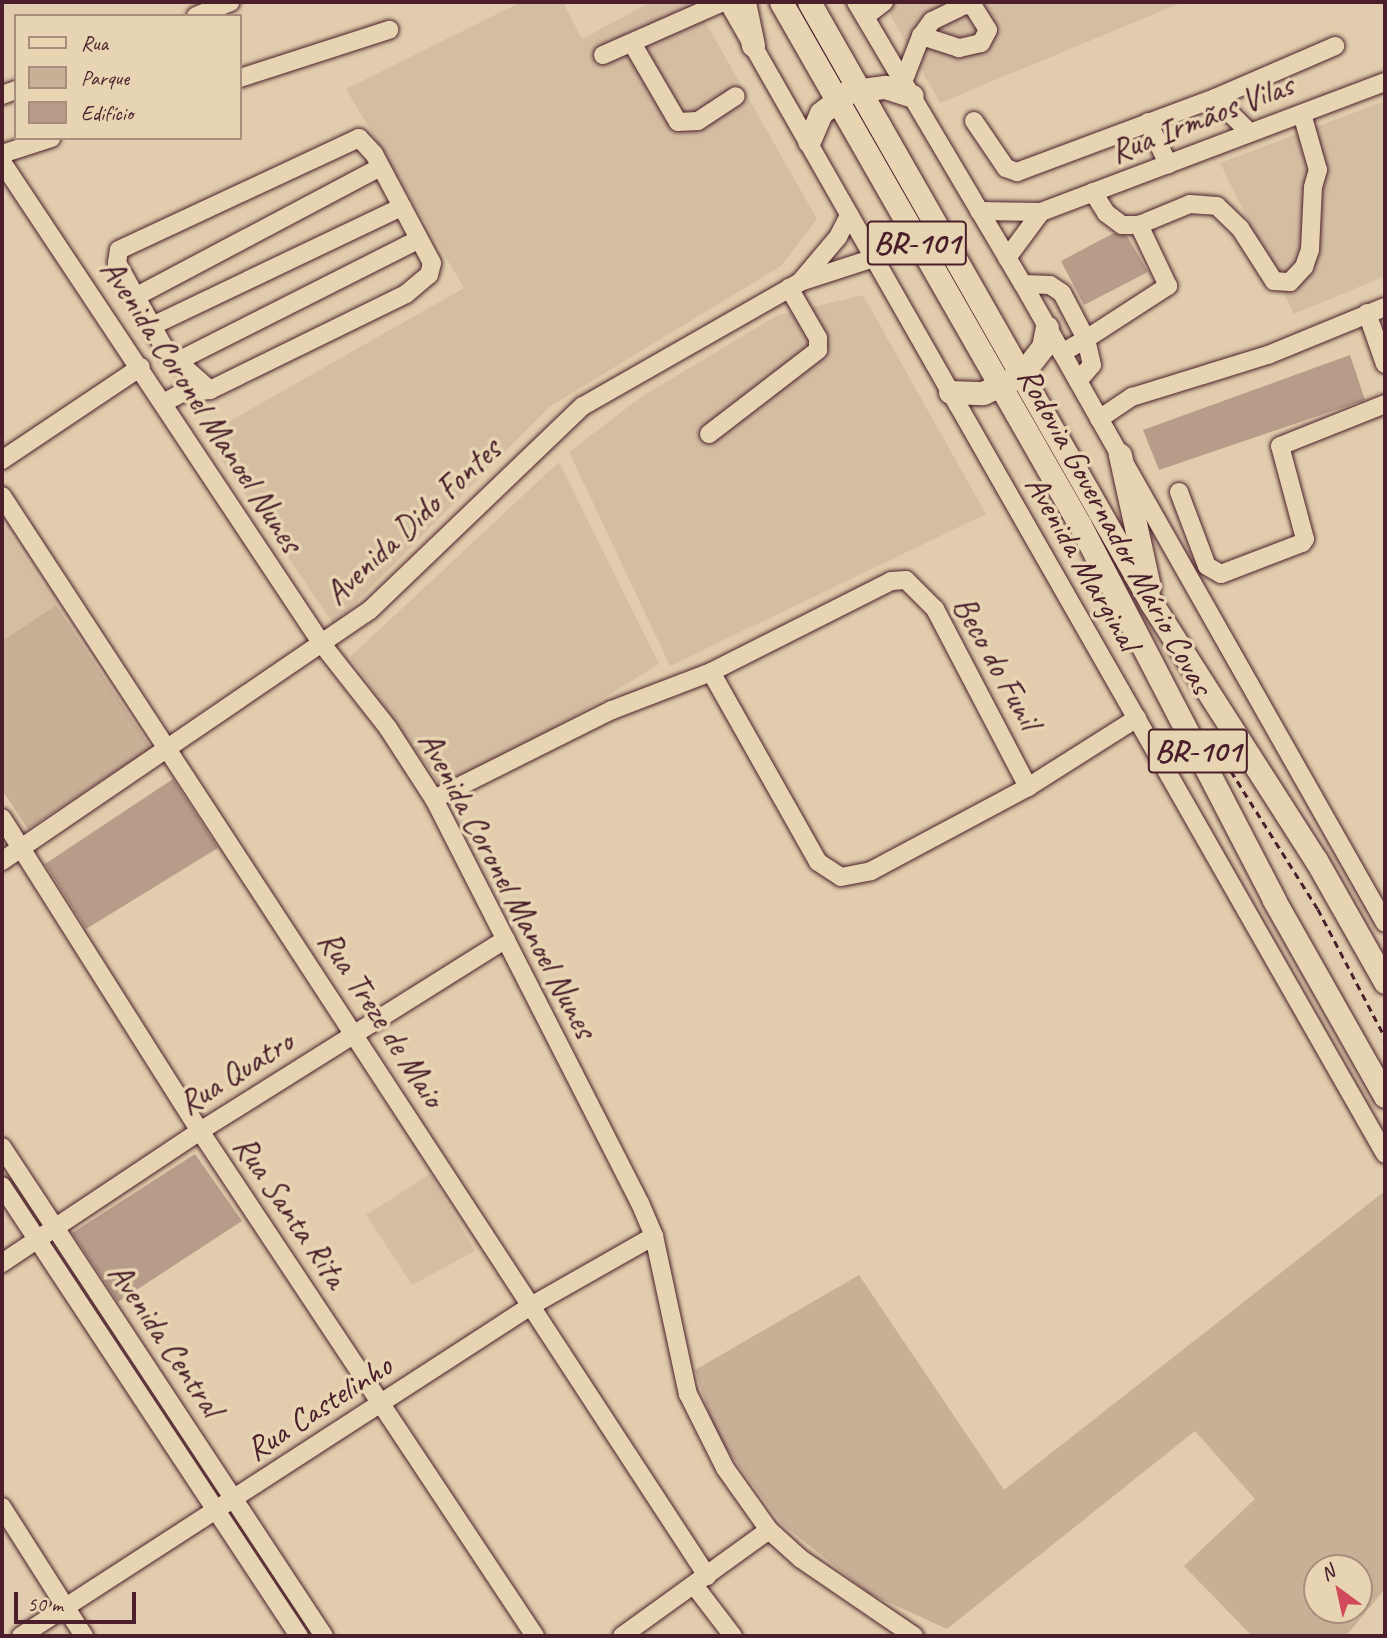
<!DOCTYPE html>
<html>
<head>
<meta charset="utf-8">
<style>
  body { margin:0 }
  #map { position:relative; width:1387px; height:1638px; overflow:hidden; background:#e1cdad; font-family:Caveat,sans-serif }
  div>[style] { position:absolute }
  [style*='--x'] { left:calc(var(--x)*1px); top:calc(var(--y)*1px); width:calc(var(--w)*1px); rotate:calc(var(--a)*1deg) }
  .built>* { inset:0; background:#d4bea2 }
  .green>* { inset:0; background:#c8b097 }
  .building>* { inset:0; background:#b79c89 }
  .path>* { height:2.5px; margin-top:-1.25px; transform-origin:0; background:repeating-linear-gradient(90deg,#4a1f2b 0 7px,transparent 0 12px) }
  .roads { filter:drop-shadow(0 0 2px #4a1f2b) drop-shadow(0 0 2px #4a1f2b) }
  .minor>* { height:18px; margin:-9px; padding:0 9px; transform-origin:9px; border-radius:9px; background:#e7d4b2 }
  .major>* { height:23px; margin:-11.5px; padding:0 11.5px; transform-origin:11.5px; border-radius:11.5px; background:#e7d4b2 }
  span { translate:-50% -50%; white-space:nowrap; text-align:center; line-height:1.15; -webkit-text-stroke:7px #e7d4b2; paint-order:stroke }
  .shield-label span { padding:2px 5px; background:#e7d4b2; border:2px solid; border-radius:5px; -webkit-text-stroke-width:0 }
  .shield-label { font-size:32px; color:#4a1f2b; font-weight:700 }
  .street-label { font-size:33px; color:#4a1f2b }
  .frame { position:absolute; inset:0; border:4px solid #4a1f2b; pointer-events:none }
  .legend { position:absolute; left:14px; top:14px; width:228px; height:126px; box-sizing:border-box; background:#e7d4b2; border:2px solid #a88c7c; margin:0; padding:9px 12px; list-style:none; font-size:21px; color:#4a1f2b }
  .legend li { display:flex; align-items:center; gap:14px; height:35px }
  .legend b { width:35px; border:2px solid #a88c7c }
  .north { position:absolute; left:1303px; top:1554px; width:70px; height:70px; box-sizing:border-box; background:#e7d4b2; border:2px solid #a88c7c; border-radius:50%; rotate:327deg; font-size:19px; font-weight:700; line-height:28px; text-align:center; color:#4a1f2b }
  .north::after { content:''; display:block; margin:auto; width:24px; height:32px; background:#d1495b; clip-path:polygon(50% 0,100% 100%,50% 72%,0 100%) }
  .scale { position:absolute; left:14px; top:1592px; width:122px; height:32px; box-sizing:border-box; border:4px solid #4a1f2b; border-top:0; padding-left:9px; font-size:21px; line-height:24px; white-space:nowrap; color:#4a1f2b; -webkit-text-stroke:5px #e7d4b2; paint-order:stroke }
</style>
</head>
<body>
<div id="map">
  <div class="built">
    <i style="clip-path:polygon(521px 2px,563px 2px,582px 39px,651px 2px,694px 2px,817px 219px,781px 266px,549px 407px,334px 625px,205px 435px,464px 288px,346px 89px)"></i>
    <i style="clip-path:polygon(883px 2px,1183px 2px,940px 103px)"></i>
    <i style="clip-path:polygon(1385px 101px,1385px 276px,1294px 314px,1220px 163px)"></i>
    <i style="clip-path:polygon(863px 295px,986px 514px,670px 666px,569px 452px,641px 397px,776px 316px)"></i>
    <i style="clip-path:polygon(559px 462px,659px 664px,447px 795px,350px 657px)"></i>
    <i style="clip-path:polygon(2px 523px,56px 605px,2px 641px)"></i>
    <i style="clip-path:polygon(430px 1174px,475px 1251px,412px 1285px,366px 1215px)"></i>
  </div>
  <div class="green">
    <i style="clip-path:polygon(56px 605px,151px 748px,28px 829px,2px 790px,2px 641px)"></i>
    <i style="clip-path:polygon(evenodd,1385px 1191px,1385px 1589px,1346px 1636px,1252px 1636px,1184px 1566px,1255px 1499px,1195px 1431px,947px 1629px,870px 1594px,782px 1524px,716px 1435px,695px 1370px,859px 1275px,1004px 1490px,1385px 1191px,1317px 1568px,1359px 1568px,1359px 1610px,1317px 1610px,1317px 1568px)"></i>
  </div>
  <div class="building">
    <i style="clip-path:polygon(1114px 233px,1127px 236px,1148px 272px,1084px 305px,1061px 261px)"></i>
    <i style="clip-path:polygon(1350px 355px,1365px 400px,1159px 470px,1143px 430px)"></i>
    <i style="clip-path:polygon(173px 779px,218px 848px,86px 929px,45px 864px)"></i>
    <i style="clip-path:polygon(195px 1154px,242px 1221px,118px 1302px,72px 1233px)"></i>
  </div>
  <div class="path">
    <i style="--x:1231;--y:771;--w:163;--a:57.8"></i>
    <i style="--x:1318;--y:909;--w:144;--a:62.4"></i>
  </div>
  <div class="roads">
    <div class="minor">
      <i style="--x:728;--y:2;--w:1326;--a:60.3"></i>
      <i style="--x:856;--y:2;--w:328;--a:59.4"></i>
      <i style="--x:1023;--y:284;--w:734;--a:60.47"></i>
      <i style="--x:196;--y:16;--w:37;--a:-22"></i>
      <i style="--x:866;--y:16;--w:23;--a:-38"></i>
      <i style="--x:632;--y:43;--w:91;--a:59.8"></i>
      <i style="--x:678;--y:122;--w:20;--a:-3"></i>
      <i style="--x:698;--y:121;--w:45;--a:-33.3"></i>
      <i style="--x:603;--y:55;--w:131;--a:-23.8"></i>
      <i style="--x:240;--y:78;--w:157;--a:-17.9"></i>
      <i style="--x:903;--y:82;--w:49;--a:-68.6"></i>
      <i style="--x:921;--y:36;--w:19;--a:-54"></i>
      <i style="--x:932;--y:21;--w:37;--a:-26"></i>
      <i style="--x:965;--y:5;--w:8;--a:7"></i>
      <i style="--x:973;--y:6;--w:28;--a:58"></i>
      <i style="--x:988;--y:30;--w:15;--a:118"></i>
      <i style="--x:981;--y:43;--w:23;--a:167"></i>
      <i style="--x:959;--y:48;--w:40;--a:-162"></i>
      <i style="--x:2;--y:95;--w:15;--a:-20"></i>
      <i style="--x:1215;--y:98;--w:131;--a:-23.4"></i>
      <i style="--x:974;--y:121;--w:57;--a:55.8"></i>
      <i style="--x:1006;--y:168;--w:12;--a:20"></i>
      <i style="--x:1017;--y:172;--w:211;--a:-20.5"></i>
      <i style="--x:1215;--y:98;--w:49;--a:45"></i>
      <i style="--x:1148;--y:122;--w:47;--a:64.5"></i>
      <i style="--x:2;--y:154;--w:52;--a:-18.1"></i>
      <i style="--x:2;--y:162;--w:579;--a:56.42"></i>
      <i style="--x:322;--y:644;--w:107;--a:51.8"></i>
      <i style="--x:388;--y:728;--w:85;--a:57.1"></i>
      <i style="--x:434;--y:799;--w:453;--a:63"></i>
      <i style="--x:640;--y:1203;--w:36;--a:67"></i>
      <i style="--x:654;--y:1236;--w:162;--a:77.9"></i>
      <i style="--x:688;--y:1394;--w:83;--a:63.4"></i>
      <i style="--x:725;--y:1468;--w:76;--a:54.6"></i>
      <i style="--x:769;--y:1530;--w:43;--a:42.2"></i>
      <i style="--x:801;--y:1559;--w:137;--a:34.3"></i>
      <i style="--x:1093;--y:192;--w:25;--a:58"></i>
      <i style="--x:1106;--y:213;--w:20;--a:37"></i>
      <i style="--x:1122;--y:225;--w:17;--a:0"></i>
      <i style="--x:1139;--y:225;--w:55;--a:-22.4"></i>
      <i style="--x:1190;--y:204;--w:27;--a:4"></i>
      <i style="--x:1217;--y:206;--w:32;--a:44"></i>
      <i style="--x:1240;--y:228;--w:63;--a:57.3"></i>
      <i style="--x:1274;--y:281;--w:16;--a:4"></i>
      <i style="--x:1290;--y:282;--w:21;--a:-47"></i>
      <i style="--x:1304;--y:267;--w:18;--a:-71"></i>
      <i style="--x:1310;--y:250;--w:63;--a:-87.3"></i>
      <i style="--x:1313;--y:187;--w:18;--a:-74"></i>
      <i style="--x:1318;--y:170;--w:58;--a:-105.9"></i>
      <i style="--x:979;--y:211;--w:62;--a:0.9"></i>
      <i style="--x:1041;--y:212;--w:368;--a:-20.7"></i>
      <i style="--x:1007;--y:258;--w:57;--a:-53.5"></i>
      <i style="--x:800;--y:282;--w:59;--a:-49.8"></i>
      <i style="--x:838;--y:237;--w:25;--a:-63"></i>
      <i style="--x:1023;--y:284;--w:27;--a:2"></i>
      <i style="--x:1050;--y:285;--w:14;--a:34"></i>
      <i style="--x:1062;--y:293;--w:52;--a:62.4"></i>
      <i style="--x:1086;--y:339;--w:28;--a:150"></i>
      <i style="--x:135;--y:297;--w:278;--a:-27.9"></i>
      <i style="--x:1367;--y:313;--w:54;--a:70.6"></i>
      <i style="--x:152;--y:326;--w:277;--a:-25.5"></i>
      <i style="--x:176;--y:362;--w:272;--a:-26.8"></i>
      <i style="--x:1078;--y:381;--w:21;--a:-49"></i>
      <i style="--x:1092;--y:365;--w:27;--a:-103"></i>
      <i style="--x:1086;--y:339;--w:98;--a:-32.9"></i>
      <i style="--x:1168;--y:286;--w:68;--a:-115.4"></i>
      <i style="--x:165;--y:402;--w:19;--a:-28"></i>
      <i style="--x:182;--y:393;--w:28;--a:-6"></i>
      <i style="--x:210;--y:390;--w:218;--a:-26.1"></i>
      <i style="--x:406;--y:294;--w:30;--a:-40"></i>
      <i style="--x:429;--y:275;--w:12;--a:-76"></i>
      <i style="--x:432;--y:263;--w:123;--a:-118"></i>
      <i style="--x:374;--y:154;--w:22;--a:-133"></i>
      <i style="--x:359;--y:138;--w:265;--a:155"></i>
      <i style="--x:119;--y:250;--w:13;--a:99"></i>
      <i style="--x:117;--y:263;--w:101;--a:60.9"></i>
      <i style="--x:166;--y:351;--w:59;--a:41.6"></i>
      <i style="--x:1099;--y:419;--w:40;--a:-34"></i>
      <i style="--x:1132;--y:397;--w:142;--a:-17.2"></i>
      <i style="--x:1268;--y:355;--w:126;--a:-22.3"></i>
      <i style="--x:709;--y:434;--w:138;--a:-37.6"></i>
      <i style="--x:818;--y:350;--w:12;--a:-90"></i>
      <i style="--x:818;--y:338;--w:58;--a:-120.1"></i>
      <i style="--x:2;--y:460;--w:167;--a:-33.8"></i>
      <i style="--x:1179;--y:492;--w:79;--a:69.3"></i>
      <i style="--x:1207;--y:566;--w:16;--a:30"></i>
      <i style="--x:1221;--y:574;--w:87;--a:-20.9"></i>
      <i style="--x:1302;--y:543;--w:5;--a:-53"></i>
      <i style="--x:1305;--y:539;--w:96;--a:-105"></i>
      <i style="--x:1280;--y:446;--w:113;--a:-21.8"></i>
      <i style="--x:2;--y:496;--w:1290;--a:56.86"></i>
      <i style="--x:711;--y:672;--w:218;--a:60.6"></i>
      <i style="--x:818;--y:862;--w:27;--a:33"></i>
      <i style="--x:841;--y:877;--w:31;--a:-11"></i>
      <i style="--x:871;--y:871;--w:178;--a:-28.1"></i>
      <i style="--x:1028;--y:787;--w:129;--a:-32.3"></i>
      <i style="--x:434;--y:799;--w:199;--a:-26.6"></i>
      <i style="--x:612;--y:710;--w:106;--a:-21"></i>
      <i style="--x:711;--y:672;--w:202;--a:-26.8"></i>
      <i style="--x:891;--y:581;--w:15;--a:-4"></i>
      <i style="--x:906;--y:580;--w:41;--a:45"></i>
      <i style="--x:935;--y:609;--w:201;--a:62.4"></i>
      <i style="--x:2;--y:818;--w:370;--a:57.7"></i>
      <i style="--x:200;--y:1131;--w:606;--a:56.44"></i>
      <i style="--x:2;--y:861;--w:445;--a:-34.3"></i>
      <i style="--x:370;--y:610;--w:295;--a:-43.8"></i>
      <i style="--x:583;--y:406;--w:250;--a:-29.7"></i>
      <i style="--x:800;--y:282;--w:81;--a:-18"></i>
      <i style="--x:2;--y:1147;--w:585;--a:56.64"></i>
      <i style="--x:2;--y:1186;--w:539;--a:56.58"></i>
      <i style="--x:2;--y:1263;--w:238;--a:-33.7"></i>
      <i style="--x:200;--y:1131;--w:361;--a:-32.1"></i>
      <i style="--x:2;--y:1507;--w:153;--a:57.6"></i>
      <i style="--x:694;--y:1585;--w:64;--a:52.6"></i>
      <i style="--x:21;--y:1636;--w:605;--a:-32.93"></i>
      <i style="--x:529;--y:1307;--w:144;--a:-29.6"></i>
      <i style="--x:622;--y:1636;--w:181;--a:-35.8"></i>
    </div>
    <div class="major">
      <i style="--x:744;--y:2;--w:44;--a:78.2"></i>
      <i style="--x:781;--y:2;--w:602;--a:60.24"></i>
      <i style="--x:1080;--y:525;--w:422;--a:62.6"></i>
      <i style="--x:1274;--y:900;--w:225;--a:60.5"></i>
      <i style="--x:809;--y:2;--w:693;--a:60.33"></i>
      <i style="--x:1152;--y:604;--w:304;--a:57.4"></i>
      <i style="--x:1316;--y:860;--w:140;--a:60.5"></i>
      <i style="--x:809;--y:141;--w:30;--a:-67"></i>
      <i style="--x:821;--y:113;--w:34;--a:-38"></i>
      <i style="--x:848;--y:92;--w:37;--a:-8"></i>
      <i style="--x:885;--y:87;--w:28;--a:18"></i>
      <i style="--x:950;--y:392;--w:33;--a:2"></i>
      <i style="--x:983;--y:393;--w:42;--a:-25.3"></i>
      <i style="--x:1021;--y:375;--w:36;--a:-52"></i>
      <i style="--x:1043;--y:347;--w:20;--a:-79"></i>
      <i style="--x:1120;--y:455;--w:135;--a:77.6"></i>
    </div>
  </div>
  <div class="shield-label">
    <span style="left:917px;top:243px">BR-101</span>
    <span style="left:1198px;top:751px">BR-101</span>
  </div>
  <div class="street-label">
    <span style="left:1202px;top:119px;rotate:-21deg">Rua Irmãos Vilas</span>
    <span style="left:201px;top:406px;rotate:57deg">Avenida Coronel Manoel Nunes</span>
    <span style="left:413px;top:522px;rotate:-43deg">Avenida Dido Fontes</span>
    <span style="left:1115px;top:531px;rotate:61deg">Rodovia Governador Mário Covas</span>
    <span style="left:1082px;top:563px;rotate:60deg">Avenida Marginal</span>
    <span style="left:996px;top:663px;rotate:61deg">Beco do Funil</span>
    <span style="left:507px;top:885px;rotate:62deg">Avenida Coronel Manoel Nunes</span>
    <span style="left:381px;top:1019px;rotate:57deg">Rua Treze de Maio</span>
    <span style="left:236px;top:1073px;rotate:-32deg">Rua Quatro</span>
    <span style="left:290px;top:1212px;rotate:56deg">Rua Santa Rita</span>
    <span style="left:165px;top:1340px;rotate:56deg">Avenida Central</span>
    <span style="left:319px;top:1408px;rotate:-33deg">Rua Castelinho</span>
  </div>
  <div class="frame"></div>
  <ul class="legend">
  <li><b style="height:9px;background:#e7d4b2"></b>Rua</li>
  <li><b style="height:19px;background:#c8b097"></b>Parque</li>
  <li><b style="height:19px;background:#b79c89"></b>Edifício</li>
  </ul>
  <div class="north">N</div>
  <div class="scale">50 m</div>
</div>
</body>
</html>
